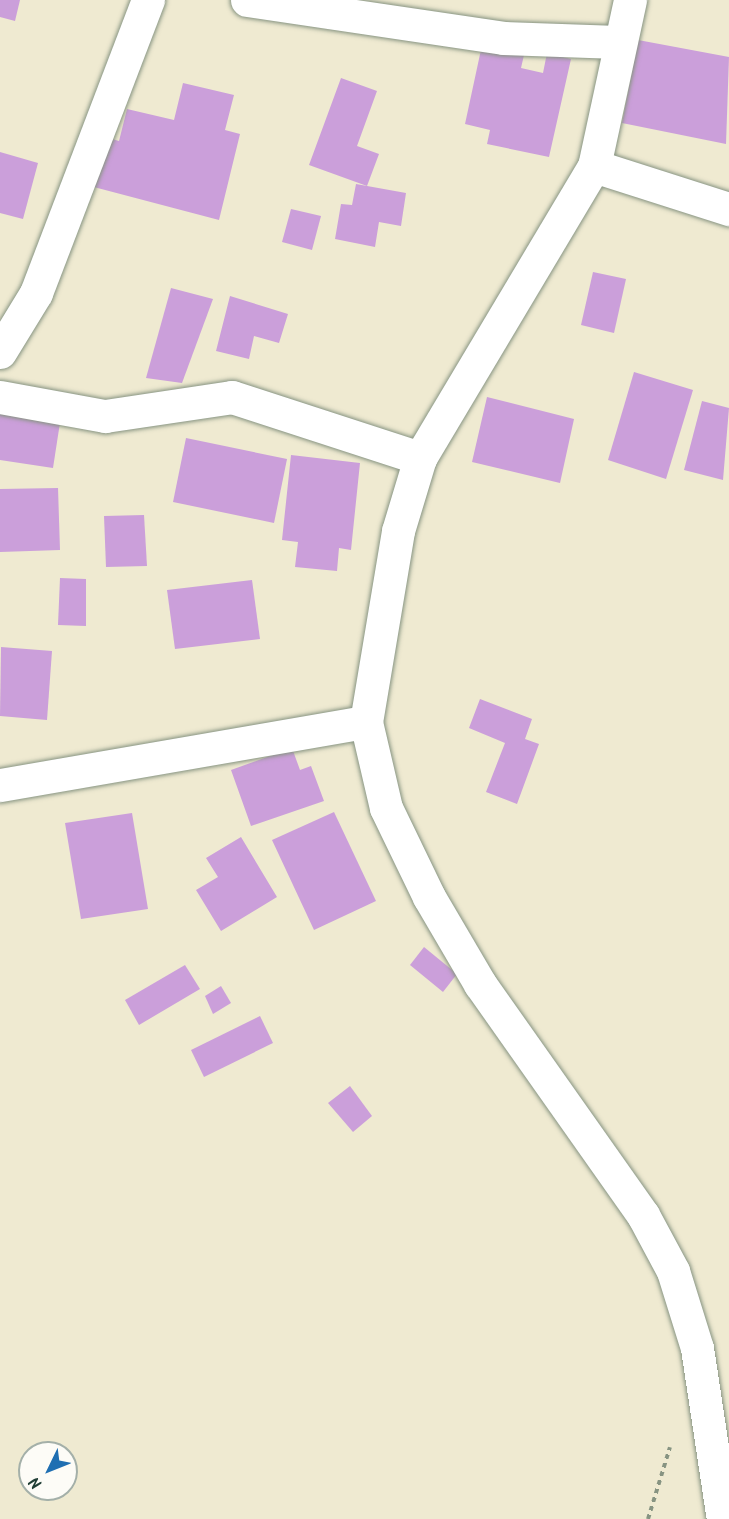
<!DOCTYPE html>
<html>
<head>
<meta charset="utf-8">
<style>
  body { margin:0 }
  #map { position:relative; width:729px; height:1519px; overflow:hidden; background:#efead1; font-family:Kalam,sans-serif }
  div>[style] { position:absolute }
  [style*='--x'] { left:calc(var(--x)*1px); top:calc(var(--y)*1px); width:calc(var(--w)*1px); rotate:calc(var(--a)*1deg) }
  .building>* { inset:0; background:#cb9fda }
  .path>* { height:4px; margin-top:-2px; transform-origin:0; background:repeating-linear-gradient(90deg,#879482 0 4.5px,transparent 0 9px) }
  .roads { filter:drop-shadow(0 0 2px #879482) drop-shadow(0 0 2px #879482) }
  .minor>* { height:33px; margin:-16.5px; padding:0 16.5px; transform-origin:16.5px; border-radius:16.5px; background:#fff }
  span { translate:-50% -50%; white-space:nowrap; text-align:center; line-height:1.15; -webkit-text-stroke:4.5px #fdfcf7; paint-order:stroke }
  .north { position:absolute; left:18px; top:1441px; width:60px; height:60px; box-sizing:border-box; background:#fdfcf7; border:2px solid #a4b0a9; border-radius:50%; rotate:227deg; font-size:16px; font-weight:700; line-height:24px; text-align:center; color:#1f3d34 }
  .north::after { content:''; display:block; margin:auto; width:21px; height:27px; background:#1f6fb2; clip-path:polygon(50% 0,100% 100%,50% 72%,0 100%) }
</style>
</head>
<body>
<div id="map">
  <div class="building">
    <i style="clip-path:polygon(0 0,20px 0,15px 21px,0 17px)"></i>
    <i style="clip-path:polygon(638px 40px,729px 57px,726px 144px,622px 123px)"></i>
    <i style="clip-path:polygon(482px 45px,524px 55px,521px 68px,543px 73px,547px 53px,571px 59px,549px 157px,487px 144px,490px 130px,465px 124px)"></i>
    <i style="clip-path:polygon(341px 78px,377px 91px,357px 146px,379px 154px,367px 186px,309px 165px)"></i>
    <i style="clip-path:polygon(183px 83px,234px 95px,225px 130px,240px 134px,219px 220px,90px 186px,102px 136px,119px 141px,127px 109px,174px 120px)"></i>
    <i style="clip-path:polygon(0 152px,38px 163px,23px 219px,0 213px)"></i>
    <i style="clip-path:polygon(356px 184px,406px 193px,401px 226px,379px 222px,375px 247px,335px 239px,341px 204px,352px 205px)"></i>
    <i style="clip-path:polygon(291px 209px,321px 216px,312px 250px,282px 242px)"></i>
    <i style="clip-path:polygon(593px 272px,626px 279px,614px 333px,581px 325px)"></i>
    <i style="clip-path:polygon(171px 288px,213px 299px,182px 383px,146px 378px)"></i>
    <i style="clip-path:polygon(230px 296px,288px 314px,279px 343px,254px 336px,249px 359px,216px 351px)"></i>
    <i style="clip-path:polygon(634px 372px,693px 390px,666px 479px,608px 460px)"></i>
    <i style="clip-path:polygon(487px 397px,574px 419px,560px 483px,472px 462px)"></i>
    <i style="clip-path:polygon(702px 401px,729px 408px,723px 480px,684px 470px)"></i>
    <i style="clip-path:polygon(0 407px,61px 416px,53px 468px,0 460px)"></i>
    <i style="clip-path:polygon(186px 438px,287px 459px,274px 523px,173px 502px)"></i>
    <i style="clip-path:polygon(291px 455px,360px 463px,351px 550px,339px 548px,337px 571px,295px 567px,298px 542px,282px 540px)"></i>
    <i style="clip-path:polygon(58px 488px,60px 550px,0 552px,0 489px)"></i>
    <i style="clip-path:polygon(144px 515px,147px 566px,106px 567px,104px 516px)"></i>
    <i style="clip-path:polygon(60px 578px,86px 579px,86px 626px,58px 625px)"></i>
    <i style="clip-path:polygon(252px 580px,260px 639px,175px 649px,167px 590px)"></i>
    <i style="clip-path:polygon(1px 647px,52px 651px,47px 720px,0 716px)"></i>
    <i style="clip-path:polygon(480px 699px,532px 719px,525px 739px,539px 744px,517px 804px,486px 792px,505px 743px,469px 728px)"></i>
    <i style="clip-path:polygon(292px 748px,300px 770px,311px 766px,324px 801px,251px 826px,231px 770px)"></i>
    <i style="clip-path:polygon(334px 812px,376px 901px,314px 930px,272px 840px)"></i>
    <i style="clip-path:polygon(132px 813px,148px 909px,81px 919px,65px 823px)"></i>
    <i style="clip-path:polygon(241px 837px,277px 897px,221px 931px,196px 890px,218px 877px,206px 858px)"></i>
    <i style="clip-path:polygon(424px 947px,457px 974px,443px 992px,410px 965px)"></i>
    <i style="clip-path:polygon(185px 965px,200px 989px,139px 1025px,125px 1000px)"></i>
    <i style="clip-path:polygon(221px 986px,231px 1003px,213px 1014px,205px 996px)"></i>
    <i style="clip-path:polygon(260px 1016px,273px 1043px,204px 1077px,191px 1050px)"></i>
    <i style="clip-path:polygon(350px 1086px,372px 1116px,353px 1132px,328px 1103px)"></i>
  </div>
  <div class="path">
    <i style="--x:648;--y:1519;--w:75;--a:-73"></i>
  </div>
  <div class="roads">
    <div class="minor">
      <i style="--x:247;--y:0;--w:259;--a:8.4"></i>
      <i style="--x:503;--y:38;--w:115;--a:2"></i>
      <i style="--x:630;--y:0;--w:170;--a:102.2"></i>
      <i style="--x:594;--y:166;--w:340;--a:120.8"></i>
      <i style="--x:420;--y:458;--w:76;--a:106.8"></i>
      <i style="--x:398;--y:531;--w:194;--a:99.5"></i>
      <i style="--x:366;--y:722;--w:88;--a:76.9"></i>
      <i style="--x:386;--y:808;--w:99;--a:64.2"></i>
      <i style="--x:429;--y:897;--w:101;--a:59.6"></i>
      <i style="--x:480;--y:984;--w:283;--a:54.8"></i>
      <i style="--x:643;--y:1215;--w:64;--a:61.8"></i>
      <i style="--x:673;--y:1271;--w:81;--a:72.7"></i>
      <i style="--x:697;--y:1348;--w:173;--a:81.4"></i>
      <i style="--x:594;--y:166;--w:142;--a:17.7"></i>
      <i style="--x:0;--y:352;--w:69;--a:-58.6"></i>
      <i style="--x:36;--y:293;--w:314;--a:-69.1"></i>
      <i style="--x:0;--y:397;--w:107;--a:10.3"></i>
      <i style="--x:105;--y:416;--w:128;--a:-8.5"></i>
      <i style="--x:232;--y:397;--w:198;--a:18"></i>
      <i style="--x:0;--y:785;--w:371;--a:-9.8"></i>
    </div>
  </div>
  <div class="north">N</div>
</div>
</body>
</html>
